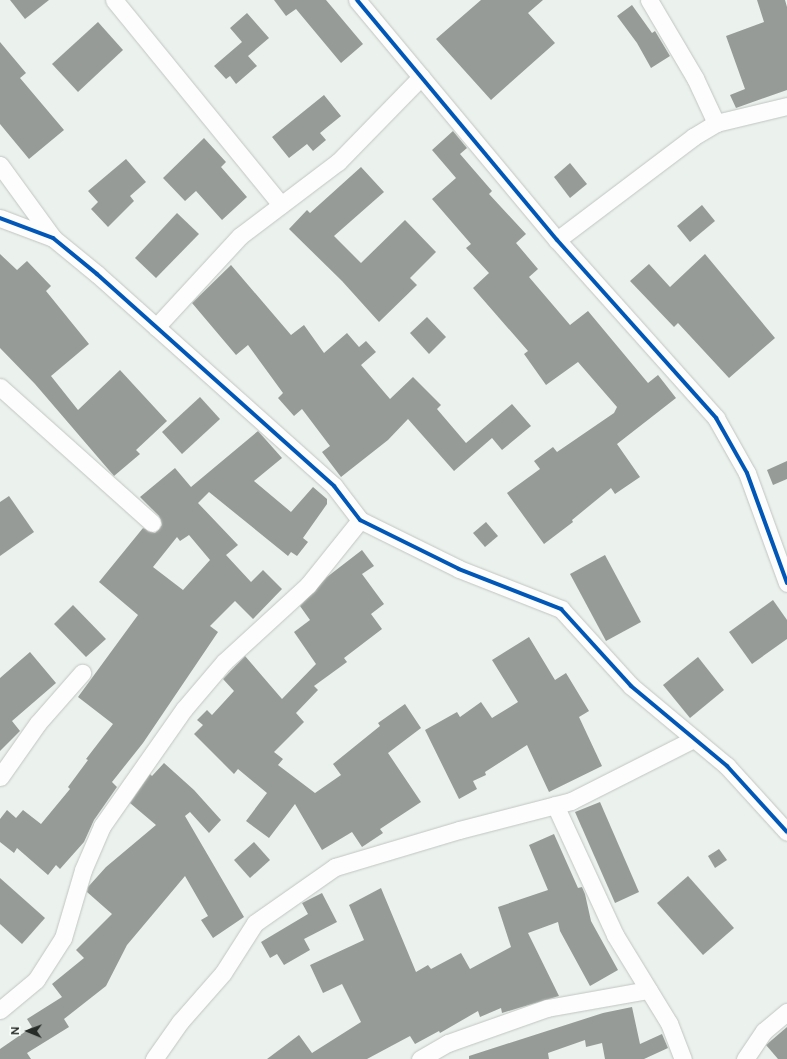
<!DOCTYPE html>
<html>
<head>
<meta charset="utf-8">
<style>
  body { margin:0 }
  #map { position:relative; width:787px; height:1059px; overflow:hidden; background:#ebf1ed; font-family:Figtree,sans-serif }
  div>[style] { position:absolute }
  [style*='--x'] { left:calc(var(--x)*1px); top:calc(var(--y)*1px); width:calc(var(--w)*1px); rotate:calc(var(--a)*1deg) }
  .building>* { inset:0; background:#979b97 }
  .roads { filter:drop-shadow(0 0 1px #c0c5c2) drop-shadow(0 0 1px #c0c5c2) }
  .street>* { height:17px; margin:-8.5px; padding:0 8.5px; transform-origin:8.5px; border-radius:8.5px; background:#fcfdfc }
  .cycleway>* { height:4px; margin:-2px; padding:0 2px; transform-origin:2px; border-radius:2px; background:#0057b8 }
  span { translate:-50% -50%; white-space:nowrap; text-align:center; line-height:1.15; -webkit-text-stroke:4px #fafffc; paint-order:stroke }
  .north { position:absolute; left:8px; top:1011px; width:40px; height:40px; -webkit-text-stroke:3px #fafffc; paint-order:stroke; rotate:271deg; font-size:11px; font-weight:700; line-height:16px; text-align:center; color:#272b28 }
  .north::after { content:''; display:block; margin:auto; width:14px; height:18px; background:#272b28; clip-path:polygon(50% 0,100% 100%,50% 72%,0 100%) }
</style>
</head>
<body>
<div id="map">
  <div class="building">
    <i style="clip-path:polygon(10px 0,49px 0,25px 19px)"></i>
    <i style="clip-path:polygon(274px 0,326px 0,363px 44px,341px 63px,296px 9px,286px 16px)"></i>
    <i style="clip-path:polygon(481px 0,543px 0,528px 13px,555px 43px,491px 100px,436px 39px)"></i>
    <i style="clip-path:polygon(757px 0,785px 0,787px 7px,787px 90px,736px 108px,730px 95px,745px 89px,726px 36px,764px 22px)"></i>
    <i style="clip-path:polygon(632px 5px,652px 33px,655px 31px,670px 56px,651px 68px,637px 43px,617px 16px)"></i>
    <i style="clip-path:polygon(247px 13px,269px 38px,248px 56px,257px 66px,236px 84px,230px 76px,226px 79px,214px 66px,242px 42px,230px 28px)"></i>
    <i style="clip-path:polygon(98px 22px,123px 50px,78px 92px,52px 64px)"></i>
    <i style="clip-path:polygon(0 42px,26px 73px,20px 78px,64px 130px,29px 159px,0 124px)"></i>
    <i style="clip-path:polygon(324px 95px,341px 116px,320px 133px,326px 140px,313px 151px,307px 144px,289px 158px,272px 137px)"></i>
    <i style="clip-path:polygon(453px 131px,467px 148px,460px 154px,492px 191px,489px 194px,526px 234px,516px 243px,538px 269px,529px 277px,570px 325px,588px 311px,648px 383px,658px 375px,676px 398px,617px 444px,640px 477px,615px 494px,611px 488px,572px 520px,573px 522px,544px 544px,507px 493px,540px 469px,534px 461px,553px 447px,557px 452px,614px 413px,617px 407px,578px 362px,546px 385px,524px 354px,528px 351px,473px 288px,489px 273px,466px 248px,471px 244px,432px 199px,456px 178px,432px 150px)"></i>
    <i style="clip-path:polygon(204px 138px,226px 162px,221px 167px,247px 197px,222px 220px,196px 191px,185px 201px,163px 178px)"></i>
    <i style="clip-path:polygon(126px 159px,146px 182px,130px 196px,134px 201px,108px 227px,91px 209px,98px 202px,88px 191px)"></i>
    <i style="clip-path:polygon(570px 163px,587px 184px,570px 198px,554px 177px)"></i>
    <i style="clip-path:polygon(361px 167px,384px 192px,334px 236px,361px 263px,405px 220px,436px 252px,410px 278px,417px 285px,379px 322px,342px 281px,289px 229px,307px 210px,310px 213px)"></i>
    <i style="clip-path:polygon(702px 205px,715px 221px,690px 242px,677px 226px)"></i>
    <i style="clip-path:polygon(177px 213px,199px 234px,156px 278px,135px 258px)"></i>
    <i style="clip-path:polygon(0 254px,17px 270px,27px 261px,51px 286px,46px 291px,89px 344px,51px 376px,78px 410px,120px 370px,167px 421px,136px 450px,140px 454px,114px 476px,35px 384px,0 348px)"></i>
    <i style="clip-path:polygon(705px 254px,775px 338px,729px 378px,678px 323px,674px 327px,630px 281px,649px 264px,670px 287px)"></i>
    <i style="clip-path:polygon(231px 265px,291px 335px,304px 325px,324px 353px,347px 333px,359px 347px,366px 341px,376px 352px,361px 365px,390px 399px,413px 377px,441px 405px,437px 409px,466px 443px,512px 404px,531px 426px,502px 450px,492px 438px,454px 471px,408px 419px,388px 440px,341px 477px,322px 452px,330px 446px,302px 409px,294px 416px,278px 398px,283px 393px,248px 345px,236px 355px,192px 303px)"></i>
    <i style="clip-path:polygon(427px 317px,446px 337px,429px 354px,410px 333px)"></i>
    <i style="clip-path:polygon(200px 397px,220px 419px,182px 454px,162px 432px)"></i>
    <i style="clip-path:polygon(evenodd,258px 431px,282px 458px,254px 481px,291px 512px,313px 487px,327px 499px,327px 504px,303px 538px,308px 542px,297px 556px,291px 552px,288px 556px,209px 492px,198px 503px,238px 545px,226px 555px,251px 582px,263px 570px,282px 589px,253px 619px,235px 601px,210px 626px,218px 632px,143px 743px,112px 782px,117px 787px,94px 820px,84px 842px,60px 869px,56px 865px,48px 875px,17px 848px,14px 853px,0 842px,0 819px,7px 810px,16px 818px,23px 810px,41px 824px,70px 789px,68px 787px,88px 760px,86px 759px,113px 724px,78px 697px,138px 615px,99px 582px,143px 528px,155px 533px,162px 525px,159px 516px,140px 497px,175px 468px,191px 487px,258px 431px,189px 535px,210px 560px,183px 590px,153px 567px,177px 537px,180px 541px,189px 535px)"></i>
    <i style="clip-path:polygon(787px 461px,787px 479px,773px 485px,767px 470px)"></i>
    <i style="clip-path:polygon(9px 496px,34px 532px,0 556px,0 502px)"></i>
    <i style="clip-path:polygon(486px 522px,498px 536px,485px 547px,473px 533px)"></i>
    <i style="clip-path:polygon(362px 550px,374px 566px,362px 574px,384px 604px,371px 614px,382px 629px,344px 658px,347px 662px,314px 686px,318px 690px,296px 713px,304px 722px,274px 752px,283px 759px,278px 765px,315px 793px,341px 775px,333px 764px,380px 726px,378px 723px,405px 704px,421px 728px,388px 753px,421px 802px,380px 829px,383px 833px,362px 847px,352px 832px,322px 850px,295px 804px,269px 838px,246px 821px,267px 793px,238px 769px,234px 774px,194px 734px,203px 725px,197px 720px,207px 710px,212px 715px,234px 691px,223px 679px,245px 656px,282px 699px,316px 664px,294px 632px,310px 620px,300px 606px,327px 577px)"></i>
    <i style="clip-path:polygon(605px 555px,641px 622px,606px 641px,570px 574px)"></i>
    <i style="clip-path:polygon(773px 600px,787px 620px,787px 639px,752px 664px,729px 632px)"></i>
    <i style="clip-path:polygon(73px 605px,106px 639px,86px 657px,54px 624px)"></i>
    <i style="clip-path:polygon(529px 637px,555px 680px,566px 673px,589px 711px,579px 717px,602px 766px,549px 792px,527px 745px,485px 772px,486px 775px,473px 781px,477px 789px,459px 799px,425px 730px,457px 712px,460px 717px,481px 702px,492px 718px,518px 702px,492px 660px)"></i>
    <i style="clip-path:polygon(30px 652px,56px 683px,12px 721px,20px 731px,0 751px,0 678px)"></i>
    <i style="clip-path:polygon(698px 657px,724px 690px,690px 718px,663px 685px)"></i>
    <i style="clip-path:polygon(164px 763px,194px 790px,221px 820px,209px 833px,190px 812px,185px 816px,244px 917px,213px 938px,201px 920px,208px 916px,185px 876px,127px 945px,106px 986px,64px 1019px,69px 1027px,27px 1053px,31px 1059px,0 1059px,0 1049px,32px 1027px,27px 1019px,62px 997px,52px 984px,84px 958px,76px 950px,112px 914px,87px 892px,88px 887px,106px 867px,156px 825px,130px 803px,150px 774px,152px 776px)"></i>
    <i style="clip-path:polygon(600px 802px,639px 892px,615px 903px,575px 812px)"></i>
    <i style="clip-path:polygon(554px 834px,578px 888px,582px 887px,585px 894px,591px 921px,618px 970px,590px 986px,560px 931px,558px 922px,528px 933px,559px 996px,502px 1013px,501px 1008px,480px 1017px,478px 1011px,440px 1033px,439px 1031px,415px 1044px,410px 1036px,367px 1059px,267px 1059px,299px 1035px,312px 1053px,361px 1022px,342px 984px,323px 993px,310px 965px,364px 940px,349px 905px,381px 888px,416px 972px,428px 965px,431px 969px,461px 953px,470px 969px,511px 947px,498px 907px,548px 890px,529px 845px)"></i>
    <i style="clip-path:polygon(254px 842px,270px 860px,250px 878px,234px 860px)"></i>
    <i style="clip-path:polygon(719px 849px,727px 860px,715px 868px,708px 856px)"></i>
    <i style="clip-path:polygon(688px 876px,734px 928px,703px 955px,657px 903px)"></i>
    <i style="clip-path:polygon(0 878px,45px 918px,22px 944px,0 924px)"></i>
    <i style="clip-path:polygon(322px 893px,337px 922px,304px 939px,310px 950px,284px 965px,277px 954px,270px 958px,261px 942px,308px 914px,302px 903px)"></i>
    <i style="clip-path:polygon(632px 1007px,640px 1044px,662px 1034px,668px 1048px,644px 1059px,605px 1059px,602px 1043px,586px 1047px,585px 1040px,548px 1053px,549px 1059px,469px 1059px,469px 1056px,603px 1013px)"></i>
    <i style="clip-path:polygon(787px 1027px,787px 1059px,778px 1059px,766px 1045px)"></i>
  </div>
  <div class="roads">
    <div class="street">
      <i style="--x:114;--y:0;--w:264;--a:50.8"></i>
      <i style="--x:357;--y:0;--w:312;--a:50.2"></i>
      <i style="--x:557;--y:240;--w:239;--a:48.2"></i>
      <i style="--x:716;--y:418;--w:63;--a:60.6"></i>
      <i style="--x:747;--y:473;--w:117;--a:70"></i>
      <i style="--x:649;--y:0;--w:91;--a:59.5"></i>
      <i style="--x:695;--y:78;--w:50;--a:65"></i>
      <i style="--x:0;--y:165;--w:90;--a:54"></i>
      <i style="--x:0;--y:218;--w:57;--a:20.7"></i>
      <i style="--x:53;--y:238;--w:57;--a:39.3"></i>
      <i style="--x:97;--y:274;--w:318;--a:41.8"></i>
      <i style="--x:334;--y:486;--w:43;--a:52.6"></i>
      <i style="--x:360;--y:520;--w:110;--a:26.3"></i>
      <i style="--x:459;--y:569;--w:110;--a:21.4"></i>
      <i style="--x:561;--y:609;--w:104;--a:47.7"></i>
      <i style="--x:631;--y:686;--w:125;--a:39.8"></i>
      <i style="--x:727;--y:766;--w:89;--a:47.7"></i>
      <i style="--x:557;--y:240;--w:171;--a:-37.1"></i>
      <i style="--x:693;--y:137;--w:27;--a:-31"></i>
      <i style="--x:716;--y:123;--w:73;--a:-13.5"></i>
      <i style="--x:156;--y:327;--w:124;--a:-47.3"></i>
      <i style="--x:240;--y:236;--w:123;--a:-37.1"></i>
      <i style="--x:338;--y:162;--w:119;--a:-45.7"></i>
      <i style="--x:0;--y:387;--w:204;--a:41.8"></i>
      <i style="--x:0;--y:777;--w:66;--a:-54.9"></i>
      <i style="--x:38;--y:723;--w:67;--a:-48.7"></i>
      <i style="--x:555;--y:805;--w:143;--a:65.2"></i>
      <i style="--x:615;--y:935;--w:103;--a:58.5"></i>
      <i style="--x:669;--y:1023;--w:39;--a:69"></i>
      <i style="--x:0;--y:1010;--w:47;--a:-39.8"></i>
      <i style="--x:36;--y:980;--w:50;--a:-57.3"></i>
      <i style="--x:63;--y:938;--w:71;--a:-73.6"></i>
      <i style="--x:83;--y:870;--w:48;--a:-66.6"></i>
      <i style="--x:102;--y:826;--w:143;--a:-55"></i>
      <i style="--x:184;--y:709;--w:62;--a:-49.6"></i>
      <i style="--x:224;--y:662;--w:114;--a:-42.5"></i>
      <i style="--x:308;--y:585;--w:83;--a:-51.3"></i>
      <i style="--x:154;--y:1059;--w:45;--a:-54.9"></i>
      <i style="--x:180;--y:1022;--w:65;--a:-48.7"></i>
      <i style="--x:223;--y:973;--w:59;--a:-57.4"></i>
      <i style="--x:255;--y:923;--w:98;--a:-35"></i>
      <i style="--x:335;--y:867;--w:129;--a:-16.6"></i>
      <i style="--x:459;--y:830;--w:116;--a:-14.5"></i>
      <i style="--x:571;--y:801;--w:138;--a:-26.8"></i>
      <i style="--x:420;--y:1059;--w:32;--a:-30"></i>
      <i style="--x:448;--y:1043;--w:105;--a:-19.5"></i>
      <i style="--x:547;--y:1008;--w:103;--a:-10.1"></i>
      <i style="--x:745;--y:1059;--w:34;--a:-56"></i>
      <i style="--x:764;--y:1031;--w:30;--a:-40"></i>
    </div>
  </div>
  <div class="cycleway">
    <i style="--x:357;--y:0;--w:312;--a:50.2"></i>
    <i style="--x:557;--y:240;--w:239;--a:48.2"></i>
    <i style="--x:716;--y:418;--w:63;--a:60.6"></i>
    <i style="--x:747;--y:473;--w:117;--a:70"></i>
    <i style="--x:0;--y:218;--w:57;--a:20.7"></i>
    <i style="--x:53;--y:238;--w:57;--a:39.3"></i>
    <i style="--x:97;--y:274;--w:318;--a:41.8"></i>
    <i style="--x:334;--y:486;--w:43;--a:52.6"></i>
    <i style="--x:360;--y:520;--w:110;--a:26.3"></i>
    <i style="--x:459;--y:569;--w:110;--a:21.4"></i>
    <i style="--x:561;--y:609;--w:104;--a:47.7"></i>
    <i style="--x:631;--y:686;--w:125;--a:39.8"></i>
    <i style="--x:727;--y:766;--w:89;--a:47.7"></i>
  </div>
  <div class="north">N</div>
</div>
</body>
</html>
